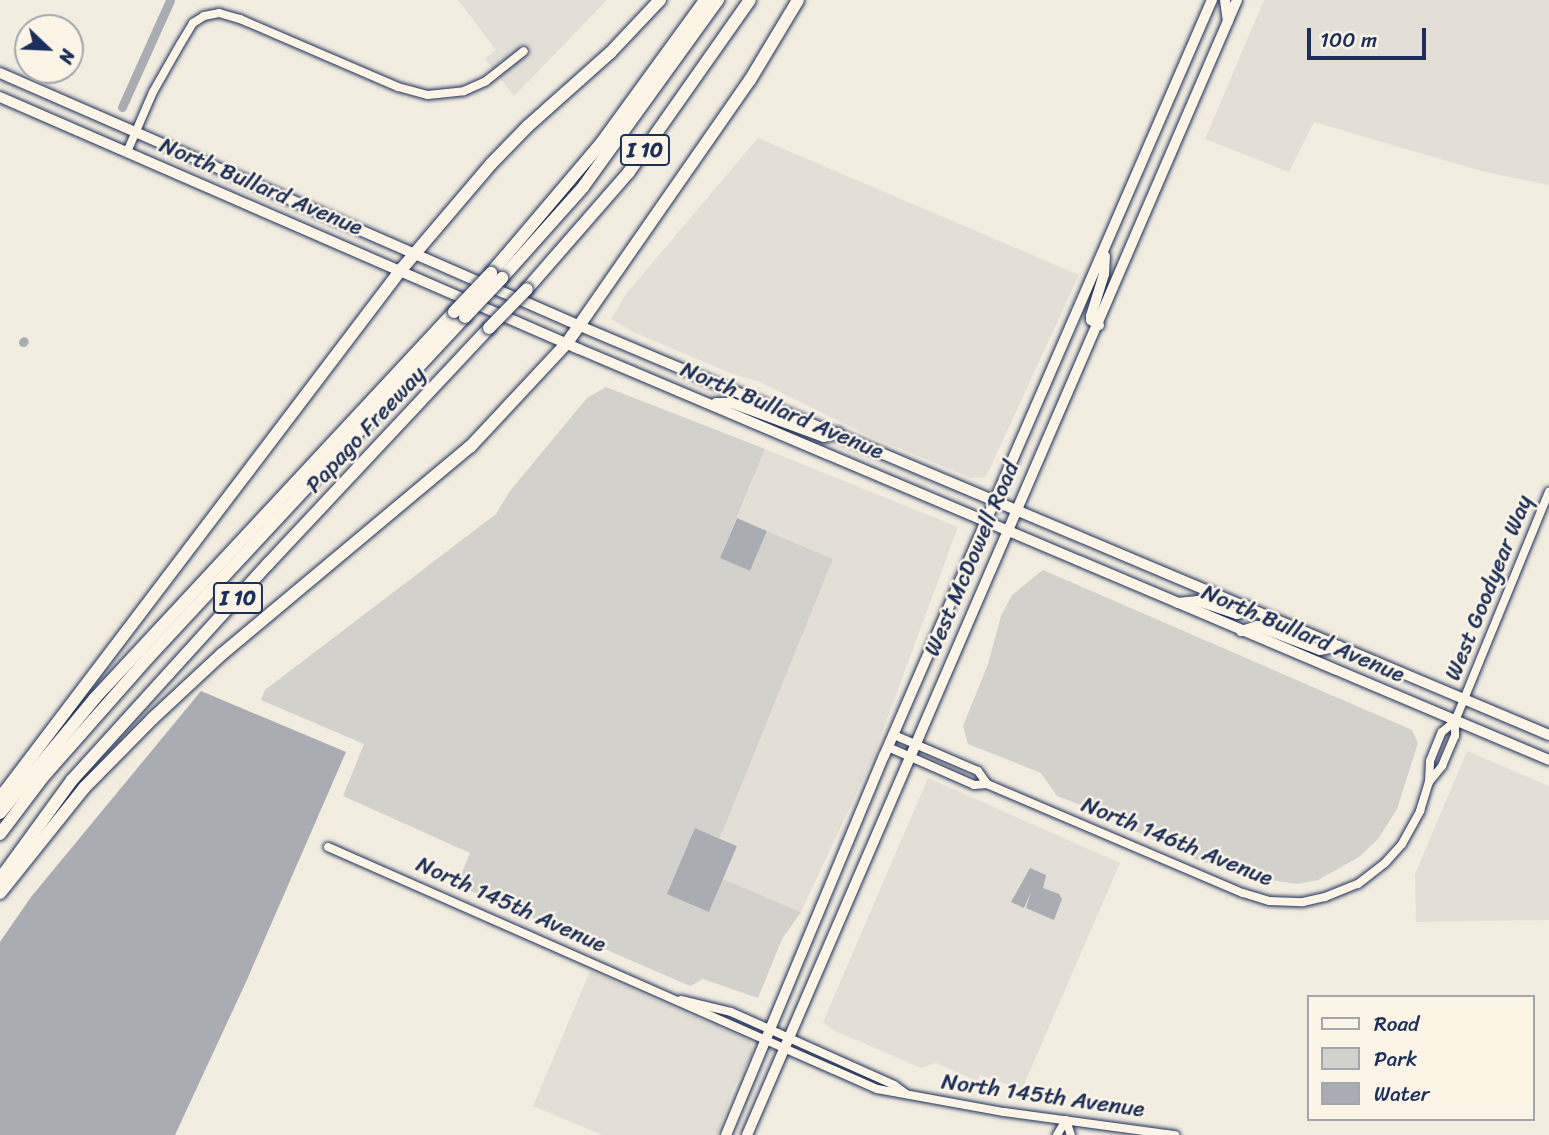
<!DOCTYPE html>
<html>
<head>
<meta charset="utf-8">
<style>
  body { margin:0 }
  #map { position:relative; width:1549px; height:1135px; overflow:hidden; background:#f3ede0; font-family:Sriracha,sans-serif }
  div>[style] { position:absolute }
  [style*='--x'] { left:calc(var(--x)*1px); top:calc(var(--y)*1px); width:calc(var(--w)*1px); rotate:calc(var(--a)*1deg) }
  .built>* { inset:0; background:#e3dfd6 }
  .green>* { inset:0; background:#d3d1cc }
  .water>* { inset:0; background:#a9acb3 }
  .canal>* { height:9px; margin:-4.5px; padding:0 4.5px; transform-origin:4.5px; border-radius:4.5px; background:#a9acb3 }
  .roads { filter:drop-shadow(0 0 2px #1b2f5e) drop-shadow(0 0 2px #1b2f5e) }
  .minor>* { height:8px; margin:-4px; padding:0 4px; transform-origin:4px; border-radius:4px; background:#fcf5e5 }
  .major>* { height:10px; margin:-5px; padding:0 5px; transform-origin:5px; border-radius:5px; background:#fcf5e5 }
  .highway>* { height:12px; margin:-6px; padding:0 6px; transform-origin:6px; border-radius:6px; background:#fcf5e5 }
  .bridges { filter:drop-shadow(0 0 2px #1b2f5e) drop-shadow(0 0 2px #1b2f5e) }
  .highway-bridge>* { height:12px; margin:-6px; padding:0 6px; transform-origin:6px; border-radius:6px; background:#fcf5e5 }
  span { translate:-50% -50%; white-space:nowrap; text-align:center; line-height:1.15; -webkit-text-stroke:5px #fcf5e5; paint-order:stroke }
  .shield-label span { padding:2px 5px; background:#fcf5e5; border:2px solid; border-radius:5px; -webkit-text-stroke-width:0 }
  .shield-label { font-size:21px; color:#1b2f5e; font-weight:700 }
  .street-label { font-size:23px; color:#1b2f5e }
  .legend { position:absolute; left:1307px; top:995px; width:228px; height:126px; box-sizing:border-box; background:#fcf5e5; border:2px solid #a2a6af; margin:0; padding:9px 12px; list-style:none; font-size:21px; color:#1b2f5e }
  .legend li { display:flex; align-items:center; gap:14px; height:35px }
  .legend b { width:35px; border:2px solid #a2a6af }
  .north { position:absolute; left:14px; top:14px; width:70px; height:70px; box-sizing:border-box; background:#fcf5e5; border:2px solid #a2a6af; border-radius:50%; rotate:113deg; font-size:19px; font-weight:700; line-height:28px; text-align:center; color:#1b2f5e }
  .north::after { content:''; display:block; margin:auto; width:24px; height:32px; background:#1b2f5e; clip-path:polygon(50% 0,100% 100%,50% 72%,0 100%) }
  .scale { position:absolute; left:1307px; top:28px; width:119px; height:32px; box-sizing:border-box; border:4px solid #1b2f5e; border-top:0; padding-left:9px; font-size:21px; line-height:24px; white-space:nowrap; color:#1b2f5e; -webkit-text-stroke:5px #fcf5e5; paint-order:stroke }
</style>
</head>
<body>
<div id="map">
  <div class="built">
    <i style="clip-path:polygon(458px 0,607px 0,514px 96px,485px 59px,496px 50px)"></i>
    <i style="clip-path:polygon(1264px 0,1549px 0,1549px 185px,1481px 171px,1314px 122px,1289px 172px,1205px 139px)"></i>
    <i style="clip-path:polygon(758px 138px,1079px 275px,986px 477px,971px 478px,869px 436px,758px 381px,735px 375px,633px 332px,611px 319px,626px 294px)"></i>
    <i style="clip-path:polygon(765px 449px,958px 527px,872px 760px,801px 912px,723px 879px,737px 846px,720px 838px,833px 559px,737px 518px)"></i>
    <i style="clip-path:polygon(1467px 751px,1549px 786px,1549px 920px,1416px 922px,1415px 874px)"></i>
    <i style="clip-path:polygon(928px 778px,1120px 863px,1022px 1089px,980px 1075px,977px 1081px,936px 1063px,921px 1068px,833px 1030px,823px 1022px)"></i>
    <i style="clip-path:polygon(590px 971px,750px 1041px,753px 1053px,733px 1089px,717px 1135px,602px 1135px,533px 1106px)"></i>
  </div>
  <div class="green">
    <i style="clip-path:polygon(606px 387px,765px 449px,720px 558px,750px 571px,767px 531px,833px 559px,720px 838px,695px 828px,709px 912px,723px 879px,801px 912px,782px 939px,758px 998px,703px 979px,690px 986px,457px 885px,470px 853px,343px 796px,364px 744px,261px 700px,265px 690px,496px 514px,510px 491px,587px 398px)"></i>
    <i style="clip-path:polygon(1043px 570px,1412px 730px,1418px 743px,1397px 809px,1378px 839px,1359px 857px,1318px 880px,1297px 884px,1251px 877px,1197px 860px,1118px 823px,1111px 812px,1088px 802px,1081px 805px,1057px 796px,1041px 773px,968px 744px,963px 726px,988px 664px,1001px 616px,1012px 595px)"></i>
  </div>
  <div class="water">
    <i style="clip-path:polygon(737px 518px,767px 531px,750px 571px,720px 558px)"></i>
    <i style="clip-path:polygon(201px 691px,346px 752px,246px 982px,175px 1135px,0 1135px,0 942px,31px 897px)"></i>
    <i style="clip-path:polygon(695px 828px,737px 846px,709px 912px,667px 894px)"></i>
    <i style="clip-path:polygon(1030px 868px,1046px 875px,1043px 888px,1059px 894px,1062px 899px,1054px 920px,1026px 908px,1031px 892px,1024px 908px,1011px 902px)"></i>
  </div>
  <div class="canal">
    <i style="--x:122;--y:107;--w:117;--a:-65.8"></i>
    <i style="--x:23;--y:342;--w:1;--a:-45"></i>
  </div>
  <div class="roads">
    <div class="minor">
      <i style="--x:127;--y:152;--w:65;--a:-66.6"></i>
      <i style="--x:153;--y:92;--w:56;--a:-60.3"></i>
      <i style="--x:181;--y:43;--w:23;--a:-59"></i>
      <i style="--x:193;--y:23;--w:13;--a:-32"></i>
      <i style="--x:204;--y:16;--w:15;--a:-11"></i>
      <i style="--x:219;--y:13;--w:22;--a:16"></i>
      <i style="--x:240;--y:19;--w:172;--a:23.3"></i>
      <i style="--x:398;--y:87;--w:31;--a:15"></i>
      <i style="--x:428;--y:95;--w:36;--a:-6"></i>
      <i style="--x:464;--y:91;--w:24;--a:-24"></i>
      <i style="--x:486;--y:81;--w:48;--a:-38.3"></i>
      <i style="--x:894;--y:735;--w:91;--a:23.2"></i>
      <i style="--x:978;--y:771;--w:16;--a:55"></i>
      <i style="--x:888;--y:747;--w:94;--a:23.8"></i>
      <i style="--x:974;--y:785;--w:13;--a:-4"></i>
      <i style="--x:987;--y:784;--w:278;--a:23.1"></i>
      <i style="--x:1243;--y:893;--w:27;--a:17"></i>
      <i style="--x:1269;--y:901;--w:34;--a:2"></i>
      <i style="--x:1303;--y:902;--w:23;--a:-13"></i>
      <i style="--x:1325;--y:897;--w:35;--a:-22"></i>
      <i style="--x:1358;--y:884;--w:34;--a:-38"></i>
      <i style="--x:1385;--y:863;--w:25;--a:-48"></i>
      <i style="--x:1402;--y:844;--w:38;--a:-61"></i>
      <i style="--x:1420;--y:811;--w:30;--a:-73"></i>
      <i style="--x:1429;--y:782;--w:21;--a:-87"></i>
      <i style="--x:1430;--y:761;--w:31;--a:-68"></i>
      <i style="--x:1442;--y:732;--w:17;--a:-40"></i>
      <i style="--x:1429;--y:782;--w:21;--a:-51"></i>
      <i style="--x:1442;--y:766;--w:33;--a:-67"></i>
      <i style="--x:1455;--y:736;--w:15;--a:-90"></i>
      <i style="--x:1455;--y:721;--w:248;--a:-67.7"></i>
      <i style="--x:328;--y:847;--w:600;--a:23.79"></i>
      <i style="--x:877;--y:1089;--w:129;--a:10.3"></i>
      <i style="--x:1004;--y:1112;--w:173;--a:7.7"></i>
      <i style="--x:681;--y:1000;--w:51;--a:13.5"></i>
      <i style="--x:731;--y:1012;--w:179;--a:24.1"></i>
      <i style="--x:894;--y:1085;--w:14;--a:36"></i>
      <i style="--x:1066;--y:1120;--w:16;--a:72"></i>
      <i style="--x:1057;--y:1135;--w:17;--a:-59"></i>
    </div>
    <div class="major">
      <i style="--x:1225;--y:0;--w:21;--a:82"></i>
      <i style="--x:0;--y:73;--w:633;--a:23.57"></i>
      <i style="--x:580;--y:326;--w:1052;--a:22.88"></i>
      <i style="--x:0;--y:97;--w:631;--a:23.52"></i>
      <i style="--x:579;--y:349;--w:1053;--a:22.96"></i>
      <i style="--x:1099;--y:325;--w:9;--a:-148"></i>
      <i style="--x:1091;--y:320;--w:4;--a:-90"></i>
      <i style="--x:1091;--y:316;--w:44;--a:-72.8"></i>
      <i style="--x:1104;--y:274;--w:18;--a:-87"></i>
      <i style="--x:716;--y:403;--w:16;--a:0"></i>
      <i style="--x:732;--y:403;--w:98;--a:20.3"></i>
      <i style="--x:824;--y:437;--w:15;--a:-16"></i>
      <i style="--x:1178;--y:603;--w:20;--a:-6"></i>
      <i style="--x:1198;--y:601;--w:41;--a:18.4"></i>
      <i style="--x:1237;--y:614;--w:6;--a:-18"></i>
      <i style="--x:1243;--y:612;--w:7;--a:-63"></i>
      <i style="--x:1241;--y:631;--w:17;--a:-17"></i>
      <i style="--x:1257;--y:626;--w:67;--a:20.9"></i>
      <i style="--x:1320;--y:650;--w:19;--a:-12"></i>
      <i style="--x:726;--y:1135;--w:411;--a:-67.4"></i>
      <i style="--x:884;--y:756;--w:824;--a:-66.55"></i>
      <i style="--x:747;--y:1135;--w:1236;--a:-66.65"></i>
    </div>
    <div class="highway">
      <i style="--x:491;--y:273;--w:172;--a:-49.7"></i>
      <i style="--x:602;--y:142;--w:175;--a:-54"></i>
      <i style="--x:502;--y:278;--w:122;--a:-48.3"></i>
      <i style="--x:583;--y:187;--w:231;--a:-54.2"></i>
      <i style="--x:527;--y:289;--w:155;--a:-48.9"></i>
      <i style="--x:629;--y:172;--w:210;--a:-54.9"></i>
      <i style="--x:0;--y:798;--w:662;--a:-52.8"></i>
      <i style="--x:400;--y:271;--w:140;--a:-49.6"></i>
      <i style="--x:491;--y:164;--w:53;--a:-45.8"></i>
      <i style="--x:528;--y:126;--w:110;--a:-41.7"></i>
      <i style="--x:610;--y:53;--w:73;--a:-46.7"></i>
      <i style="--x:0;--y:813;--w:149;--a:-50.4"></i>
      <i style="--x:95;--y:698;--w:527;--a:-47.08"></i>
      <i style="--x:0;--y:834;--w:71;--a:-53"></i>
      <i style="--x:43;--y:777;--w:159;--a:-48.6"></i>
      <i style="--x:148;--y:658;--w:466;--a:-47.1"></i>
      <i style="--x:0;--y:879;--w:122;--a:-54"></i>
      <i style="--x:72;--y:780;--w:292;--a:-47.8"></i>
      <i style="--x:268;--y:564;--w:323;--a:-46.9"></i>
      <i style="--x:0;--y:893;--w:134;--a:-51.3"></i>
      <i style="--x:84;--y:788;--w:97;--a:-45.4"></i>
      <i style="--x:152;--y:719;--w:96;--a:-42.9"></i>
      <i style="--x:222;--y:654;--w:323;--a:-39.9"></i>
      <i style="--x:470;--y:447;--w:142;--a:-47"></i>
      <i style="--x:567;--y:343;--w:320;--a:-55.2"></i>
      <i style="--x:750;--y:80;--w:93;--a:-59"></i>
    </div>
  </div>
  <div class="bridges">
    <div class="highway-bridge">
      <i style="--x:454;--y:312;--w:54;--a:-46.5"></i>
      <i style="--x:465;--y:317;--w:54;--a:-46.5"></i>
      <i style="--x:489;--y:328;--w:54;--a:-45.7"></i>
    </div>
  </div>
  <div class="shield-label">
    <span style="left:645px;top:150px">I 10</span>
    <span style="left:238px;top:598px">I 10</span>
  </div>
  <div class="street-label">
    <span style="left:261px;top:187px;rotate:23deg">North Bullard Avenue</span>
    <span style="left:782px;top:411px;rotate:23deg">North Bullard Avenue</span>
    <span style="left:366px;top:430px;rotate:-47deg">Papago Freeway</span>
    <span style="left:972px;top:559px;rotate:-67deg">West McDowell Road</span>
    <span style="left:1489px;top:588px;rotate:-68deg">West Goodyear Way</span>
    <span style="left:1303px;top:634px;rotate:23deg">North Bullard Avenue</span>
    <span style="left:1177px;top:842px;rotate:22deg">North 146th Avenue</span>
    <span style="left:511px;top:905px;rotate:24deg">North 145th Avenue</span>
    <span style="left:1043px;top:1096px;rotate:8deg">North 145th Avenue</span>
  </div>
  <ul class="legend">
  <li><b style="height:9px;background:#fcf5e5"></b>Road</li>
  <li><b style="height:19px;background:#d3d1cc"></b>Park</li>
  <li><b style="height:19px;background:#a9acb3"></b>Water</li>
  </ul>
  <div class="north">N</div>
  <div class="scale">100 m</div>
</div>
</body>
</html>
